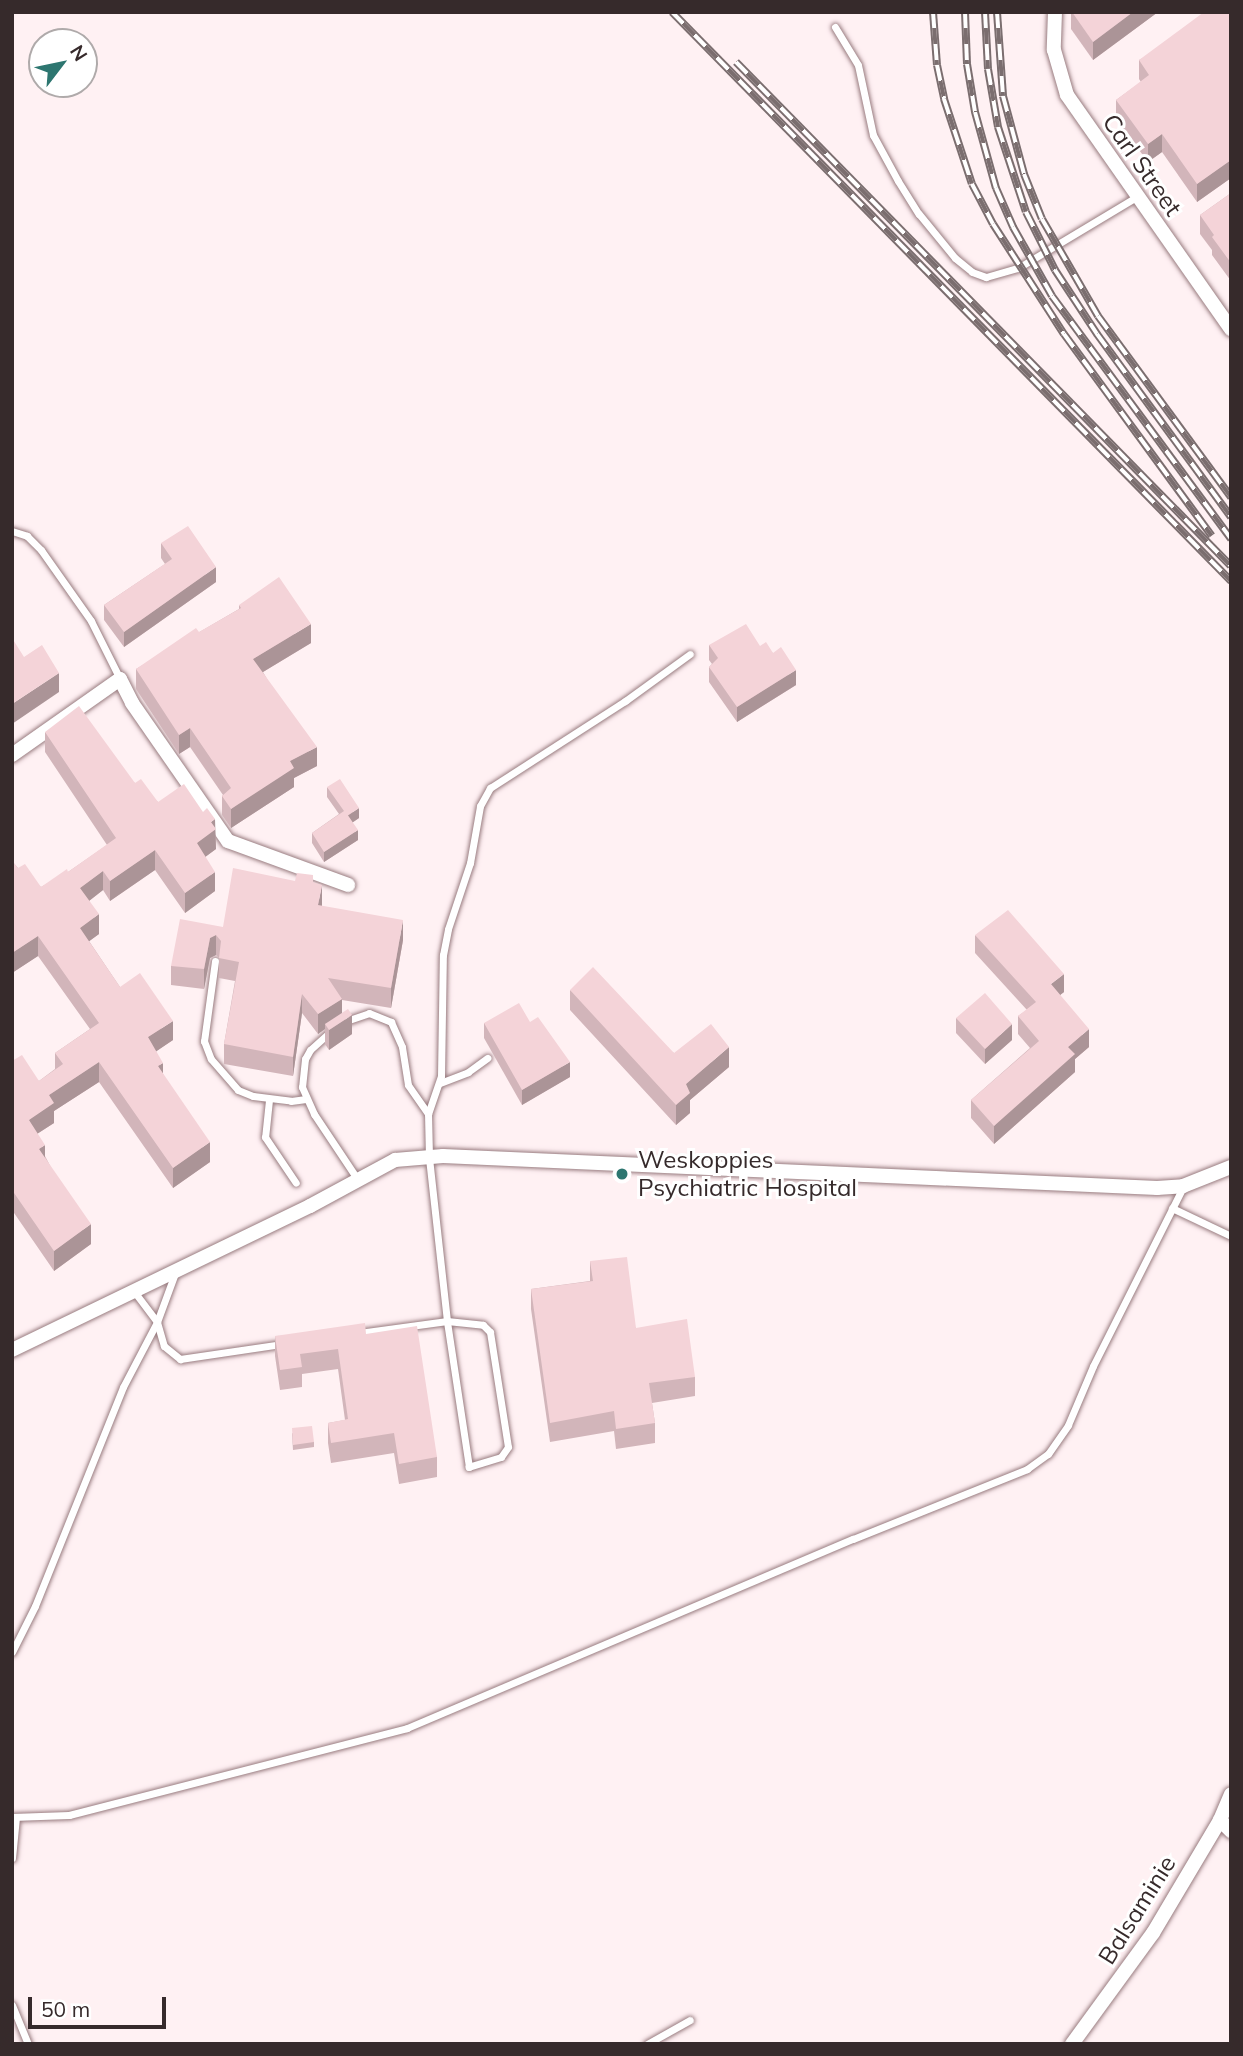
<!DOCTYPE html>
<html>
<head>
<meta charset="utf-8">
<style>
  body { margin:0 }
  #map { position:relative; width:1243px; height:2056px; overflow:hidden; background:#fff1f3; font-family:Mulish,sans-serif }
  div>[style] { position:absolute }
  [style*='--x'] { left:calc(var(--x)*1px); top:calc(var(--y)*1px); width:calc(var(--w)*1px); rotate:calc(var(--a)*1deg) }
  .roads { filter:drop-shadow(0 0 2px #997c80) drop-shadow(0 0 2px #997c80) }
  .lane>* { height:7px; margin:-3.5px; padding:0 3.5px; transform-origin:3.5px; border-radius:3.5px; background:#fff }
  .street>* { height:14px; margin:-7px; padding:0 7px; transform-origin:7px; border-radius:7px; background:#fff }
  .rail>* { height:8px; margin-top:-4px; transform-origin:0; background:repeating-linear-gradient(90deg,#fff 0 16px,#7b6e6f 0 32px); box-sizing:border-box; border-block:2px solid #7b6e6f }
  .wall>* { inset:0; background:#d2b5ba }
  .shaded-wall>* { inset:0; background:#ab9497 }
  .building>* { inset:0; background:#f4d3d8 }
  .dots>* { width:19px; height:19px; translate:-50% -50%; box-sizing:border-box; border:4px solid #fff; border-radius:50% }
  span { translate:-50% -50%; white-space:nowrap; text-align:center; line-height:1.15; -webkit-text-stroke:6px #fff; paint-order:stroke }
  .street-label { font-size:24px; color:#362a2b }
  .poi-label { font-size:24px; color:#362a2b }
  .left { translate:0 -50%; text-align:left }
  .frame { position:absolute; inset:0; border:14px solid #362a2b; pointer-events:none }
  .north { position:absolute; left:28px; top:28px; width:70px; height:70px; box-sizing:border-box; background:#fff; border:2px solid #afaaaa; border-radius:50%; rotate:58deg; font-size:19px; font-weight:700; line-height:28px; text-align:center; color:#362a2b }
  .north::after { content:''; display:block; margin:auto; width:24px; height:32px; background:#2d7670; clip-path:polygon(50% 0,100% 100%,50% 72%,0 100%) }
  .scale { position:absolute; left:28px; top:1997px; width:138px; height:32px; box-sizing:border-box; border:4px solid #362a2b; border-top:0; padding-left:9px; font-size:21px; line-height:24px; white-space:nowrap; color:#362a2b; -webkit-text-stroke:5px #fff; paint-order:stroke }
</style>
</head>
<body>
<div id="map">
  <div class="roads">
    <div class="lane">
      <i style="--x:835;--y:27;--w:44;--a:58.8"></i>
      <i style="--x:858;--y:65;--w:72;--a:77.9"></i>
      <i style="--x:873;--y:135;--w:52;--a:61.5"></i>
      <i style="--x:898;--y:181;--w:39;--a:58"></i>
      <i style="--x:919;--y:214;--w:57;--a:50.7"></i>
      <i style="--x:955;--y:258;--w:22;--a:39"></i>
      <i style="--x:972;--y:272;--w:15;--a:20"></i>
      <i style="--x:986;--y:277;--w:33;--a:-16"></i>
      <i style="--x:1018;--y:268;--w:138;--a:-31"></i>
      <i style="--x:12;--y:531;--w:16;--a:18"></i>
      <i style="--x:27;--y:536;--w:20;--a:45"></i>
      <i style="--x:41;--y:550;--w:87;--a:54.8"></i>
      <i style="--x:91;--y:621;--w:65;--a:63.4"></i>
      <i style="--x:215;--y:961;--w:81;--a:97.8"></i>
      <i style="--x:204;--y:1041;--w:19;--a:69"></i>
      <i style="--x:211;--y:1059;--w:41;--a:48.9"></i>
      <i style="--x:238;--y:1090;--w:16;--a:22"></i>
      <i style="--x:253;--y:1096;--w:38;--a:7"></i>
      <i style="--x:291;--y:1101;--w:15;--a:-8"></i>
      <i style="--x:346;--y:1021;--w:24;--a:-19"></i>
      <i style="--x:369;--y:1013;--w:24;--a:22"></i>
      <i style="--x:391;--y:1022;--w:27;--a:66"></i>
      <i style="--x:402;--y:1047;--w:38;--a:81"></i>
      <i style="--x:408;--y:1085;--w:35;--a:55"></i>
      <i style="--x:331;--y:1031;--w:28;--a:138"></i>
      <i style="--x:310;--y:1050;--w:10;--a:119"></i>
      <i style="--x:305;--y:1059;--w:28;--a:96"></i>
      <i style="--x:302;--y:1087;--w:30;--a:66"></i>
      <i style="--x:314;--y:1114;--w:79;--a:56.3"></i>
      <i style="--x:440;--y:1083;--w:30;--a:-21"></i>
      <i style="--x:468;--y:1072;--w:24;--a:-36"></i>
      <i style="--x:269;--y:1100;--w:37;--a:96"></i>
      <i style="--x:265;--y:1137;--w:55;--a:56"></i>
      <i style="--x:1172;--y:1208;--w:65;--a:25.4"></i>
      <i style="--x:133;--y:1290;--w:40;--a:53"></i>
      <i style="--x:157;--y:1322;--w:25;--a:74"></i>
      <i style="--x:164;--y:1346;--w:21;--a:39"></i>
      <i style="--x:180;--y:1359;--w:102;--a:-8.4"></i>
      <i style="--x:359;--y:1333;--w:89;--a:-7.8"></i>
      <i style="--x:447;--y:1321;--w:36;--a:6"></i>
      <i style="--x:483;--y:1325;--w:10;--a:45"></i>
      <i style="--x:490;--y:1332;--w:116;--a:81.1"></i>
      <i style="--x:508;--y:1447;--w:12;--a:125"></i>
      <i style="--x:501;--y:1457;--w:34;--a:163"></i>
      <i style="--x:469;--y:1467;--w:148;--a:-98.6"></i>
      <i style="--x:447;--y:1321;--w:165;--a:-96.3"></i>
      <i style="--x:429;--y:1157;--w:43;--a:-91.3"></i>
      <i style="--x:428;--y:1114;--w:40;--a:-71.1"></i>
      <i style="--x:441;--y:1076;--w:121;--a:-89.1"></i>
      <i style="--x:443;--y:955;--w:26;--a:-79"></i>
      <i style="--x:448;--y:929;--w:70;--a:-71.6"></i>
      <i style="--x:470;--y:863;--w:58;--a:-80"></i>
      <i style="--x:480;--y:806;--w:21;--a:-61"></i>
      <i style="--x:490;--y:788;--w:161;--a:-32.8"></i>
      <i style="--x:625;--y:701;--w:80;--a:-35.9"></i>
      <i style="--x:12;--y:1652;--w:51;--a:-63.4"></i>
      <i style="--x:35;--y:1606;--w:236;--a:-68.1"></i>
      <i style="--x:123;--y:1387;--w:73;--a:-62.4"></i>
      <i style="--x:157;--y:1322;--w:52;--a:-69.8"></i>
      <i style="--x:12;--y:1817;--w:57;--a:-2"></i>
      <i style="--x:69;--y:1815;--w:349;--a:-14.4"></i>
      <i style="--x:407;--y:1728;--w:484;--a:-23"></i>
      <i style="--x:853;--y:1539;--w:188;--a:-21.9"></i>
      <i style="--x:1027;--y:1469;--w:26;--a:-36"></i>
      <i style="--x:1048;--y:1454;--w:35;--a:-55"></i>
      <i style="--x:1068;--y:1425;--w:64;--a:-67"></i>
      <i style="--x:1093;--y:1366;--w:200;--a:-63.3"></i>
      <i style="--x:12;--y:1858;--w:41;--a:-84.4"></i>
      <i style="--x:12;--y:2005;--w:42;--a:67.7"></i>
      <i style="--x:647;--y:2044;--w:49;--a:-29.2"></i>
    </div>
    <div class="street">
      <i style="--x:1055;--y:12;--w:38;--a:92"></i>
      <i style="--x:1054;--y:50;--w:47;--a:73.9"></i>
      <i style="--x:1067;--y:95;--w:286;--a:55"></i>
      <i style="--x:12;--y:755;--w:132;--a:-35.1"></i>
      <i style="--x:120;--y:679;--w:27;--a:63"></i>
      <i style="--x:132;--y:703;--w:168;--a:55.2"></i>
      <i style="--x:228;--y:841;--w:128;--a:20.1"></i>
      <i style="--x:12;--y:1350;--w:331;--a:-25.8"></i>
      <i style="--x:310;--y:1206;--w:97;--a:-28.4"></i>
      <i style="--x:395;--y:1160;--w:48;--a:-4.8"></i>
      <i style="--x:443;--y:1156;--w:715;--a:2.57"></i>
      <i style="--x:1157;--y:1188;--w:26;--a:-4"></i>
      <i style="--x:1183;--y:1186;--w:52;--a:-21.6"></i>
      <i style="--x:1220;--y:1820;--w:16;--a:45"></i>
      <i style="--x:1072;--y:2044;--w:137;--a:-53.9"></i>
      <i style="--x:1153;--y:1933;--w:131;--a:-59.3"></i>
      <i style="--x:1220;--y:1820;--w:28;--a:-67"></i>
    </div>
  </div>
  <div class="rail">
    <i style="--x:672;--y:12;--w:798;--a:45.51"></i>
    <i style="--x:933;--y:12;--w:53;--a:85.7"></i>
    <i style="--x:937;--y:65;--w:35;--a:78"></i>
    <i style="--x:944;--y:99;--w:89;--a:71.8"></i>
    <i style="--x:972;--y:184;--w:45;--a:62.3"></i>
    <i style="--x:993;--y:224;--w:131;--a:57.2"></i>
    <i style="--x:1064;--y:334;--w:250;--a:53.8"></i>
    <i style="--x:965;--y:12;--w:52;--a:87.8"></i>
    <i style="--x:967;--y:64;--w:49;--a:80.5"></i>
    <i style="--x:975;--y:112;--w:79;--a:74.6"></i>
    <i style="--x:996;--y:188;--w:43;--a:66.4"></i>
    <i style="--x:1013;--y:227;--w:79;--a:60.5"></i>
    <i style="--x:1052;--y:296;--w:302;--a:53.6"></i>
    <i style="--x:985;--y:12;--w:57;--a:87"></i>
    <i style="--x:988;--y:69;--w:59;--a:80.2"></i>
    <i style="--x:998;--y:127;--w:89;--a:71.8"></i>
    <i style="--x:1026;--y:212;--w:65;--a:63.4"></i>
    <i style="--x:1055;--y:270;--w:77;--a:56.7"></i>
    <i style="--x:1097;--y:334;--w:227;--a:53.8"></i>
    <i style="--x:997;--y:12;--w:84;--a:85.9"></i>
    <i style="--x:1003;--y:96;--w:81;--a:74.9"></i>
    <i style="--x:1024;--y:174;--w:48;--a:68.2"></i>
    <i style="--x:1042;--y:219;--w:112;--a:60"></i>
    <i style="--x:1098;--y:316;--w:225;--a:53.7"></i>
    <i style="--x:736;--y:62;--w:706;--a:45.52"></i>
  </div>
  <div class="wall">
    <i style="clip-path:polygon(1071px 12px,1158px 12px,1093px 60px,1071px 29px)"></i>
    <i style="clip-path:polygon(1231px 12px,1231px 178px,1197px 202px,1162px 152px,1148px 162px,1116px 119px,1116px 100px,1141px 82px,1139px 79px,1139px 60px)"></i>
    <i style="clip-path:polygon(1231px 193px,1231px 281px,1212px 255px,1212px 250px,1200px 234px,1200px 215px)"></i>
    <i style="clip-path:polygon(161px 543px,216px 582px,124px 647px,104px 620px,104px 605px,165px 564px,161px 558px)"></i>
    <i style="clip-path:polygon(239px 605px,311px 643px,263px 672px,317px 766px,294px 778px,294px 787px,231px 828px,222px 815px,222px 796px,223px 795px,190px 747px,179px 754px,136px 689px,136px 669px,239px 609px)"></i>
    <i style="clip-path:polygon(709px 645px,760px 646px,773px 653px,796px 685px,737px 722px,709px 682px,709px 667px,712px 664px,709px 660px)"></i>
    <i style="clip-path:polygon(45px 732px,135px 783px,158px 802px,215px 828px,216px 849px,205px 857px,215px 891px,185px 913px,155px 870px,110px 901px,103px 890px,89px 901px,99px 934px,89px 941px,120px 987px,173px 1040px,156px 1051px,163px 1074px,210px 1162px,173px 1188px,99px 1082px,54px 1111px,54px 1123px,37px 1134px,45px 1156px,91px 1244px,54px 1271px,12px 1210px,12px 1061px,39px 1081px,55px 1069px,55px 1053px,90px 1029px,38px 956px,12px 973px,12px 861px,18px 868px,41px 887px,68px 872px,107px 845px,45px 752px)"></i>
    <i style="clip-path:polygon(327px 787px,359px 818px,352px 823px,358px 840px,324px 862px,312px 843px,312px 833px,339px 814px,327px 797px)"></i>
    <i style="clip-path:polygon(295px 881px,313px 883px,322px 906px,403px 940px,391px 1008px,342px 1000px,342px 1013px,352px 1034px,329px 1050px,325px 1044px,325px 1029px,318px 1034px,302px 1013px,293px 1076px,224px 1064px,224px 1044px,235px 981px,219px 978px,219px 958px,216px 955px,210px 958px,204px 989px,171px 985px,171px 966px,223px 927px)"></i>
    <i style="clip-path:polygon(975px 935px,1064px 992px,1060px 995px,1089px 1047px,1075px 1059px,1075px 1072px,994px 1144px,971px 1118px,971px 1100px,1030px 1048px,1018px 1034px,1018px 1016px,1027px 1010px,975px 953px)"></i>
    <i style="clip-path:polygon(570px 990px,674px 1053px,729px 1067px,690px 1100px,690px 1113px,676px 1125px,570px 1010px)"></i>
    <i style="clip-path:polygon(956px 1018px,1012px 1040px,985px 1064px,956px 1033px)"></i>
    <i style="clip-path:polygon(530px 1022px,570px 1077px,522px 1105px,484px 1038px,484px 1023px)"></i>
    <i style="clip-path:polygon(590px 1261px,636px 1328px,695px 1377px,695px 1396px,652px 1403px,655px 1423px,655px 1443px,616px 1449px,614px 1431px,550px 1442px,531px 1309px,531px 1289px,590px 1281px)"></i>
    <i style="clip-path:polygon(366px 1334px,437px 1457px,437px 1477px,399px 1484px,394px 1453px,331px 1463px,328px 1443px,328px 1423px,345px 1420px,338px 1369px,302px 1374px,302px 1387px,280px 1390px,275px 1356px,275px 1336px)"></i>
    <i style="clip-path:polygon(292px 1433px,314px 1442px,314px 1447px,293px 1450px)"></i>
  </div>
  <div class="shaded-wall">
    <i style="clip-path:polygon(1133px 12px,1158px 12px,1093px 60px,1093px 42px)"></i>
    <i style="clip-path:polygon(1162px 134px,1162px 152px,1148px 162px,1148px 144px)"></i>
    <i style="clip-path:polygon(1231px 160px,1231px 178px,1197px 202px,1197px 184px)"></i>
    <i style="clip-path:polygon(216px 567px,216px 582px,124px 647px,124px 632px)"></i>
    <i style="clip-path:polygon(311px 624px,311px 643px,253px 678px,253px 659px)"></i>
    <i style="clip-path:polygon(796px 670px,796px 685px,737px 722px,737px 707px)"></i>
    <i style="clip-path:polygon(59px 673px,59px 692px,12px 724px,12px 704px)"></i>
    <i style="clip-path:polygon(190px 728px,190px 747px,179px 754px,179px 735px)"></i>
    <i style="clip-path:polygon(317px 747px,317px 766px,294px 778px,294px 787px,231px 828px,231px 809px,290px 761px)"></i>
    <i style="clip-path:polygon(359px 808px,359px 818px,347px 826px,347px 816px)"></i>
    <i style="clip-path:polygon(215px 819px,216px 849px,197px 863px,197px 843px,211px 822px)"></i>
    <i style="clip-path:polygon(358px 830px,358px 840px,324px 862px,324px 852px)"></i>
    <i style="clip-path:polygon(155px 850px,155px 870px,110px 901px,110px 881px)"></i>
    <i style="clip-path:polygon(103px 871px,103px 890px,80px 908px,80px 888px)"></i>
    <i style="clip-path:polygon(215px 872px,215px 891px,185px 913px,185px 893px)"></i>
    <i style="clip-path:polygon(322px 885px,322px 905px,318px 925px,318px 905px)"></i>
    <i style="clip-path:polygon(99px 914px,99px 934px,80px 948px,80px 928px)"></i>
    <i style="clip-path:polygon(403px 920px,403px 940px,391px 1008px,391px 988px)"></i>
    <i style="clip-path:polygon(216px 935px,216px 955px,210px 958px,204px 989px,204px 969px,210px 938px)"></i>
    <i style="clip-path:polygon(38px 936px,38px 956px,12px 973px,12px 953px)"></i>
    <i style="clip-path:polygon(1064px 974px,1064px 992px,1051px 1002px,1051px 984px)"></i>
    <i style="clip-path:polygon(302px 994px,302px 1013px,293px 1076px,293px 1057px)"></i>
    <i style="clip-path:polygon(342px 999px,342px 1018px,325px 1024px,325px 1029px,318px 1034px,318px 1014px)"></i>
    <i style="clip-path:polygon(352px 1015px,352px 1034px,329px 1050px,329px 1030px)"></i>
    <i style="clip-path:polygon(173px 1021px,173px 1040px,148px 1057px,148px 1037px)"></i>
    <i style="clip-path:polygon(1012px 1024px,1012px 1040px,985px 1064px,985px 1049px)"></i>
    <i style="clip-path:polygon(1089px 1029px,1089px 1047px,1075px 1059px,1075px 1072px,994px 1144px,994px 1126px,1068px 1047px)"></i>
    <i style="clip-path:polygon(729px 1047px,729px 1067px,690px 1100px,690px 1113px,676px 1125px,676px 1105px,686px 1084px)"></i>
    <i style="clip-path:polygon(99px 1062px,99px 1082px,54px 1111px,54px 1123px,29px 1139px,29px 1120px,49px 1095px)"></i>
    <i style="clip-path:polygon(570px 1062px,570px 1077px,522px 1105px,522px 1090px)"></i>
    <i style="clip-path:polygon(163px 1063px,163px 1083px,158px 1066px)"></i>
    <i style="clip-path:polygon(210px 1142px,210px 1162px,173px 1188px,173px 1168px)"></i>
    <i style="clip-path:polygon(45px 1145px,45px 1165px,39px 1149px)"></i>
    <i style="clip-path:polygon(91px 1224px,91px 1244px,54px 1271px,54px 1251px)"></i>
  </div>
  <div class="building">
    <i style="clip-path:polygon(1072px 12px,1133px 12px,1093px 42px)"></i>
    <i style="clip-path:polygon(1204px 12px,1231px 12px,1231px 160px,1197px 184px,1162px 134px,1148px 144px,1116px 100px,1149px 75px,1139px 60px)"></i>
    <i style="clip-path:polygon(1231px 193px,1231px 263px,1212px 237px,1214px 235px,1200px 215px)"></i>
    <i style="clip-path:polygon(188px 526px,216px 567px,124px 632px,104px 605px,172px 559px,161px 543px)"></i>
    <i style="clip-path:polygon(279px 577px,311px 624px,253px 659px,317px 747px,290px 761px,294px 768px,231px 809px,222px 796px,231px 788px,190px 728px,179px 735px,136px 669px,196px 628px,199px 632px,241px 608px,239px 605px)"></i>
    <i style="clip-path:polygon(746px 624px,760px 646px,766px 642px,773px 653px,781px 647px,796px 670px,737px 707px,709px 667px,718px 658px,709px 645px)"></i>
    <i style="clip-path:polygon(12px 638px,24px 657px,42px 645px,59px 673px,12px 704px)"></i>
    <i style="clip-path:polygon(79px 706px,135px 783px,141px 779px,158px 802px,184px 784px,203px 812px,207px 808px,215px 819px,211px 822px,216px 829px,197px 843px,215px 872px,185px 893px,155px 850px,110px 881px,103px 871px,80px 888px,99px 914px,80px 928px,120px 987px,140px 973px,173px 1021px,148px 1037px,163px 1063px,158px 1066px,210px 1142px,173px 1168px,99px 1062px,49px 1095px,54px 1103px,29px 1120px,45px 1145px,39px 1149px,91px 1224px,54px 1251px,12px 1190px,12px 1061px,22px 1055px,39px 1081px,63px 1064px,55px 1053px,99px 1023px,38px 936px,12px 953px,12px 861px,18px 868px,25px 864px,41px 887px,67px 869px,68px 872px,116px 838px,45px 732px)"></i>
    <i style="clip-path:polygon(340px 779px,359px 808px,347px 816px,345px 811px,358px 830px,324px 852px,312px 833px,344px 811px,327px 787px)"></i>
    <i style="clip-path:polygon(233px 868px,295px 881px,297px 873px,313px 875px,313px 882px,322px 885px,318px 905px,403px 920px,391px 988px,328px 978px,342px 999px,318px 1014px,302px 994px,293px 1057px,224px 1044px,239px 962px,219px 958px,221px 941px,216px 935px,210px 938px,204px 969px,171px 966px,180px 919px,223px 927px)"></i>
    <i style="clip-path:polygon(1008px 910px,1064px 974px,1051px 984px,1089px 1029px,1068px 1047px,1075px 1054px,994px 1126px,971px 1100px,1039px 1041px,1018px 1016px,1036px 1002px,975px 935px)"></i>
    <i style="clip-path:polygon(593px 967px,674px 1053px,711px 1024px,729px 1047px,686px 1084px,690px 1093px,676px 1105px,570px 990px)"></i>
    <i style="clip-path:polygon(985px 993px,1012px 1024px,985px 1049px,956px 1018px)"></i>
    <i style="clip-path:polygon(519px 1003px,530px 1022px,538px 1017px,570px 1062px,522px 1090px,484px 1023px)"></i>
    <i style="clip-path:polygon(348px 1009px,352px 1015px,329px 1030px,325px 1024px)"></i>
    <i style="clip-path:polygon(627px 1257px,636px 1328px,687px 1319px,695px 1377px,649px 1383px,655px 1423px,616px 1429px,614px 1411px,550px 1423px,531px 1289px,593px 1281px,590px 1261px)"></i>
    <i style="clip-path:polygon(365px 1323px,366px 1334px,417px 1326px,437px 1457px,399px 1464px,394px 1433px,331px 1443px,328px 1423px,348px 1419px,338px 1349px,300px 1354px,302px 1367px,280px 1370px,275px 1336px)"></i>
    <i style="clip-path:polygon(312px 1426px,314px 1442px,293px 1445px,292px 1428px)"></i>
  </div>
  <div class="dots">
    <i style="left:622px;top:1174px;background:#2d7670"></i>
  </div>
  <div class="street-label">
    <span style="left:1142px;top:165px;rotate:55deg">Carl Street</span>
    <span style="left:1137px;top:1910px;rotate:-58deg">Balsaminie</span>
  </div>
  <div class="poi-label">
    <span class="left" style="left:638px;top:1174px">Weskoppies<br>Psychiatric Hospital</span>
  </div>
  <div class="frame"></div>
  <div class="north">N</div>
  <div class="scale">50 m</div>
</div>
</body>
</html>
